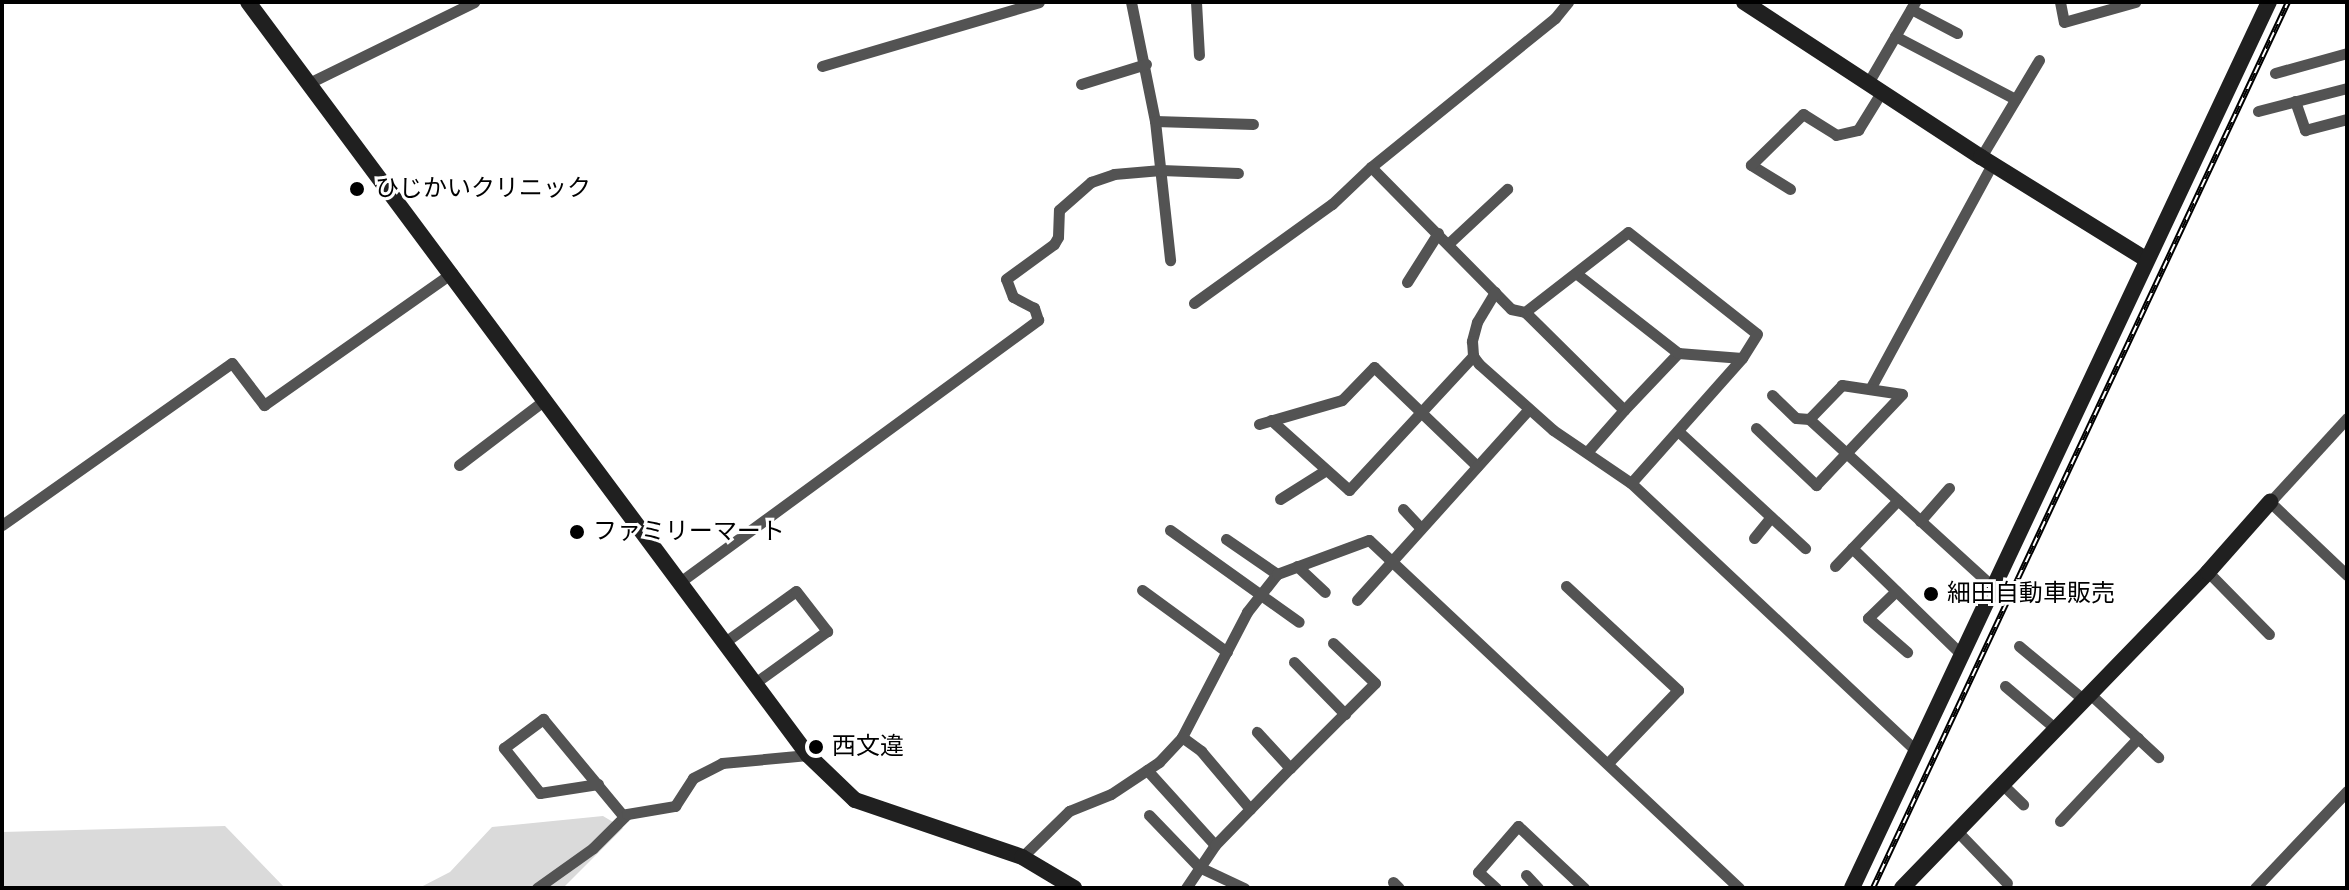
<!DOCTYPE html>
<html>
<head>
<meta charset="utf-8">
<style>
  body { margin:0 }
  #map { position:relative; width:2349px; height:890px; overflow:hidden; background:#fff; font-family:Rubik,"Noto Sans JP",sans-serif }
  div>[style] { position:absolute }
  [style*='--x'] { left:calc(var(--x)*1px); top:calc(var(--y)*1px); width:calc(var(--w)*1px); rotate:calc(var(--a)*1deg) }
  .green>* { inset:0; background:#dadada }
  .street>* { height:11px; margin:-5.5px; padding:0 5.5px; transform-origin:5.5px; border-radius:5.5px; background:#535353 }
  .secondary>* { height:16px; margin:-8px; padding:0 8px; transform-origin:8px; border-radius:8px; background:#202020 }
  .rail>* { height:6px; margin-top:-3px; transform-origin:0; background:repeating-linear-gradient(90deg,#fff 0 9px,#000 0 18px); box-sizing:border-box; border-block:2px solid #000 }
  .dots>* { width:22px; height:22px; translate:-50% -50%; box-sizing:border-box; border:4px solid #fff; border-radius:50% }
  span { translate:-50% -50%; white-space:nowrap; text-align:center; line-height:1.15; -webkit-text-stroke:6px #fff; paint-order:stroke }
  .poi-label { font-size:24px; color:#000 }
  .left { translate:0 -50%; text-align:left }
  .frame { position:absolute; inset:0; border:4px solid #000; pointer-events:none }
</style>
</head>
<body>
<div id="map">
  <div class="green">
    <i style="clip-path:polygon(603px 816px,623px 828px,563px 888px,419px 888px,450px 872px,492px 827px)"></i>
    <i style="clip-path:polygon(225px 826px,285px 888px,2px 888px,2px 832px)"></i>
  </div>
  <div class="street">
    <i style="--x:1131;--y:2;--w:121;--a:78.6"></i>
    <i style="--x:1155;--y:121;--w:140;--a:83.8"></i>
    <i style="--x:1196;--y:2;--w:53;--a:86.8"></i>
    <i style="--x:2060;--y:2;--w:20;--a:79"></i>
    <i style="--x:2064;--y:22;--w:74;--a:-15.7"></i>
    <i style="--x:1911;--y:9;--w:52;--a:27.6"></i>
    <i style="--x:1895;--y:36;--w:136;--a:27.7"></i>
    <i style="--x:822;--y:66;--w:226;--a:-16.4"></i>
    <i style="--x:2275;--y:73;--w:75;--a:-15.5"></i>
    <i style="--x:309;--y:83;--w:184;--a:-26.1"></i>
    <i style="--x:1868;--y:83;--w:94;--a:-59.9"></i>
    <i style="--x:1081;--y:84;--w:68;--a:-17.1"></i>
    <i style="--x:2295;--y:101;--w:31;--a:71"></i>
    <i style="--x:2305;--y:130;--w:43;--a:-14.7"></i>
    <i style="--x:2258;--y:111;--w:92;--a:-14.5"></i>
    <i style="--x:1155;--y:121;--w:98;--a:1.8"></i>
    <i style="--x:1981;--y:157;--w:113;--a:-59.1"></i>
    <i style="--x:1371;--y:167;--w:199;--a:45.4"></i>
    <i style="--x:1511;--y:309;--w:14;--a:12"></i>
    <i style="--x:1525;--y:312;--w:139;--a:44.7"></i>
    <i style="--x:1624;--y:410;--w:79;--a:-46.5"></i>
    <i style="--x:1678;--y:353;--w:64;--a:4.5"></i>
    <i style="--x:1790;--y:189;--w:46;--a:-148.4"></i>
    <i style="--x:1751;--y:165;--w:73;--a:-44.4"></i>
    <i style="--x:1803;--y:114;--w:39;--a:32"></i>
    <i style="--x:1836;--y:135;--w:23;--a:-13"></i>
    <i style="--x:1858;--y:130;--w:46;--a:-58.4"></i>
    <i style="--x:1448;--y:244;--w:81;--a:-43"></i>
    <i style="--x:1577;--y:274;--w:128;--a:38"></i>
    <i style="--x:1407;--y:282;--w:58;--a:-57.7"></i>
    <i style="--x:1495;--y:292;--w:35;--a:121"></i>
    <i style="--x:1477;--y:322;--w:20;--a:105"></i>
    <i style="--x:1472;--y:341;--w:15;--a:86"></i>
    <i style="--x:1473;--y:356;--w:10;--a:53"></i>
    <i style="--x:1479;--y:364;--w:99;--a:41.7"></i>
    <i style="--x:1553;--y:430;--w:94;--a:34.2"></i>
    <i style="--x:1631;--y:483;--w:391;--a:43.2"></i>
    <i style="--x:1194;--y:303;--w:170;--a:-35.7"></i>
    <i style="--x:1332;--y:204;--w:54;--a:-43.5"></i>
    <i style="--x:1371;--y:167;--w:237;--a:-39"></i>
    <i style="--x:1555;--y:18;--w:21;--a:-51"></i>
    <i style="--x:1525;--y:312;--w:130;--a:-37.8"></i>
    <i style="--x:1628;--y:232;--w:164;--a:38.3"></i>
    <i style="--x:1757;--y:334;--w:28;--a:122"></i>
    <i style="--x:1742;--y:358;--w:167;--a:131.6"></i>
    <i style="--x:1870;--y:389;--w:256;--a:-61.5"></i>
    <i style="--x:1772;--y:395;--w:33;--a:44"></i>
    <i style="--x:1796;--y:418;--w:13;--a:4"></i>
    <i style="--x:1809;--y:419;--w:249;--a:42.4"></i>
    <i style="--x:2347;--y:418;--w:114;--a:132.5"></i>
    <i style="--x:2270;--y:502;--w:106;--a:43.5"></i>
    <i style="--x:1271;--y:420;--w:105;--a:41.9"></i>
    <i style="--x:1349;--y:490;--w:183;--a:-47.2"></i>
    <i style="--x:1259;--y:424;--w:86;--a:-16.1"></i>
    <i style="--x:1342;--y:400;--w:46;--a:-45.9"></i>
    <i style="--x:1374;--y:367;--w:143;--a:43.9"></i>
    <i style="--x:1756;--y:428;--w:83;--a:43.5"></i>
    <i style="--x:1816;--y:485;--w:125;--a:-46.6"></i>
    <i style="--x:1902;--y:394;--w:61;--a:-171.5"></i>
    <i style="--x:1842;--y:385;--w:47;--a:134.1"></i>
    <i style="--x:1678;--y:431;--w:173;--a:42.7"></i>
    <i style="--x:1588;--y:451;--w:55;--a:-48.7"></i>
    <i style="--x:459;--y:465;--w:109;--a:-37.2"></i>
    <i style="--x:1280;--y:499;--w:54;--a:-32.2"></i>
    <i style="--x:1403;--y:509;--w:26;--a:47"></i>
    <i style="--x:1920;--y:521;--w:44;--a:-48.7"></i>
    <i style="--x:2;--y:525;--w:281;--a:-35.2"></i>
    <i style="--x:232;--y:363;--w:53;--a:52.7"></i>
    <i style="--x:264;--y:405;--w:230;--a:-35.1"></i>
    <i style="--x:1170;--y:530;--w:158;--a:35.5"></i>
    <i style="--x:1754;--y:538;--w:27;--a:-51"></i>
    <i style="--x:1226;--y:539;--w:62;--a:34.5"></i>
    <i style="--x:1852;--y:548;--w:152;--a:44.2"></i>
    <i style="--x:1297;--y:566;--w:38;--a:43"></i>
    <i style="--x:1835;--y:566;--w:91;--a:-46.3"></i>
    <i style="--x:2208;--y:572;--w:87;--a:45.5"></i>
    <i style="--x:680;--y:582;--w:444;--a:-36.2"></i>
    <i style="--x:1038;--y:320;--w:13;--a:-108"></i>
    <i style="--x:1034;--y:308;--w:24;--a:-152"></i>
    <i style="--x:1013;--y:297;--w:19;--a:-111"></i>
    <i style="--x:1006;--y:279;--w:59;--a:-36.1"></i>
    <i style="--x:1054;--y:244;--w:8;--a:-60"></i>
    <i style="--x:1058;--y:237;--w:27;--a:-88"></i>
    <i style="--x:1059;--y:210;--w:43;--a:-41.2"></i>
    <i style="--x:1091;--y:182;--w:24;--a:-19"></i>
    <i style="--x:1114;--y:174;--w:47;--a:-4.9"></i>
    <i style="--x:1161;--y:170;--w:77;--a:2.2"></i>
    <i style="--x:1566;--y:586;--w:153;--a:42.9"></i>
    <i style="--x:1678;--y:690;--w:101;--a:133.8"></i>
    <i style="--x:1142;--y:590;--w:105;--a:36.1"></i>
    <i style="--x:1896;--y:591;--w:39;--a:136"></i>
    <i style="--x:1868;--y:618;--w:52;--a:41.1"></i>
    <i style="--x:1357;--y:600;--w:257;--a:-48"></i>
    <i style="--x:725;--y:642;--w:87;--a:-35.7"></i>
    <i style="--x:796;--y:591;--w:51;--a:52.2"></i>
    <i style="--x:827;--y:631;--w:89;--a:144.2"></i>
    <i style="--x:2019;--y:646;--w:85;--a:39.7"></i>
    <i style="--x:1294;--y:662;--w:73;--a:45.6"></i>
    <i style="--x:2005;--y:686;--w:68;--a:40.2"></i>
    <i style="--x:2090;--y:694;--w:93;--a:42.8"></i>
    <i style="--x:1182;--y:737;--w:24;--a:36"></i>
    <i style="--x:1201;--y:751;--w:76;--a:49.8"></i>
    <i style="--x:1290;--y:768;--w:120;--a:-45"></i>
    <i style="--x:1375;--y:683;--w:58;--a:-136.4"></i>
    <i style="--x:1147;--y:770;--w:101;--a:47.8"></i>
    <i style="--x:598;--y:784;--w:59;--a:171.2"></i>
    <i style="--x:540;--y:793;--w:58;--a:-128.7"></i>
    <i style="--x:504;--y:748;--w:49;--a:-36.6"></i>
    <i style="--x:543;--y:719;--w:127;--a:50.4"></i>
    <i style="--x:2003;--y:785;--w:28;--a:44"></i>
    <i style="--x:1149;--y:815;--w:72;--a:46.1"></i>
    <i style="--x:1199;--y:867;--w:50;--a:25"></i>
    <i style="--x:2060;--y:821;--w:114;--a:-46.8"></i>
    <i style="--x:1957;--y:831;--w:72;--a:46.1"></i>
    <i style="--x:1022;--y:857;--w:66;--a:-44.4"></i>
    <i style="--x:1069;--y:811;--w:45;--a:-22"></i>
    <i style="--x:1111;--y:794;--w:58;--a:-33.7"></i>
    <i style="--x:1159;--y:762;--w:34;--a:-47"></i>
    <i style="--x:1182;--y:737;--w:141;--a:-62.5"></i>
    <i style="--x:1247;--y:612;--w:48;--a:-51.7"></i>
    <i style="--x:1277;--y:574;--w:98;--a:-20.3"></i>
    <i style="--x:1369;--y:540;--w:508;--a:43.24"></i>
    <i style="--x:1526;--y:875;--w:18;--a:47"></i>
    <i style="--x:1393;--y:882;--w:8;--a:45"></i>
    <i style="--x:537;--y:888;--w:69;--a:-35.5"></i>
    <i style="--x:593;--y:848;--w:48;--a:-45"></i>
    <i style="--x:627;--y:814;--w:49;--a:-9.5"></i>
    <i style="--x:675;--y:806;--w:33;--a:-57"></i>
    <i style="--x:693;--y:778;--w:33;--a:-27"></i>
    <i style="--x:722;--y:763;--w:86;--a:-5.3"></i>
    <i style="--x:1186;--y:888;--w:52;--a:-56"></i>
    <i style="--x:1215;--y:845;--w:107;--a:-45.8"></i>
    <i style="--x:1290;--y:768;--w:49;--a:-132.5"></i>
    <i style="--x:1496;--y:888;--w:24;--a:-138"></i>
    <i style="--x:1478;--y:872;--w:61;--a:-49"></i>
    <i style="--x:1518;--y:826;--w:91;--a:43.2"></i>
    <i style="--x:2255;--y:888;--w:134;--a:-46.5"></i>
  </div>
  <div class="secondary">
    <i style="--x:248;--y:2;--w:938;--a:53.36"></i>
    <i style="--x:808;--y:755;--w:65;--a:43.8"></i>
    <i style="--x:855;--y:800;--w:176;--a:18.8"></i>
    <i style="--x:1022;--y:857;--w:61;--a:30.8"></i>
    <i style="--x:1744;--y:2;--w:283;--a:33.2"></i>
    <i style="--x:1981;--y:157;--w:195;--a:31.8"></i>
    <i style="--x:1852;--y:888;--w:979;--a:-64.8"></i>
    <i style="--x:1902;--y:888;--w:440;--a:-45.9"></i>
    <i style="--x:2208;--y:572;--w:94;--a:-48.5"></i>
  </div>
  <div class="rail">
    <i style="--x:1873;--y:888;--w:978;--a:-64.9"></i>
  </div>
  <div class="dots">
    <i style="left:357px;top:189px;background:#000"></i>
    <i style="left:577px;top:532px;background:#000"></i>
    <i style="left:1931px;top:594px;background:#000"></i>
    <i style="left:816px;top:747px;background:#000"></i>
  </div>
  <div class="poi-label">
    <span class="left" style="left:375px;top:189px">ひじかいクリニック</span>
    <span class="left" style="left:593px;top:532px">ファミリーマート</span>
    <span class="left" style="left:1947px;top:594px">細田自動車販売</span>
    <span class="left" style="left:832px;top:747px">西文違</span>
  </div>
  <div class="frame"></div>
</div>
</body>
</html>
